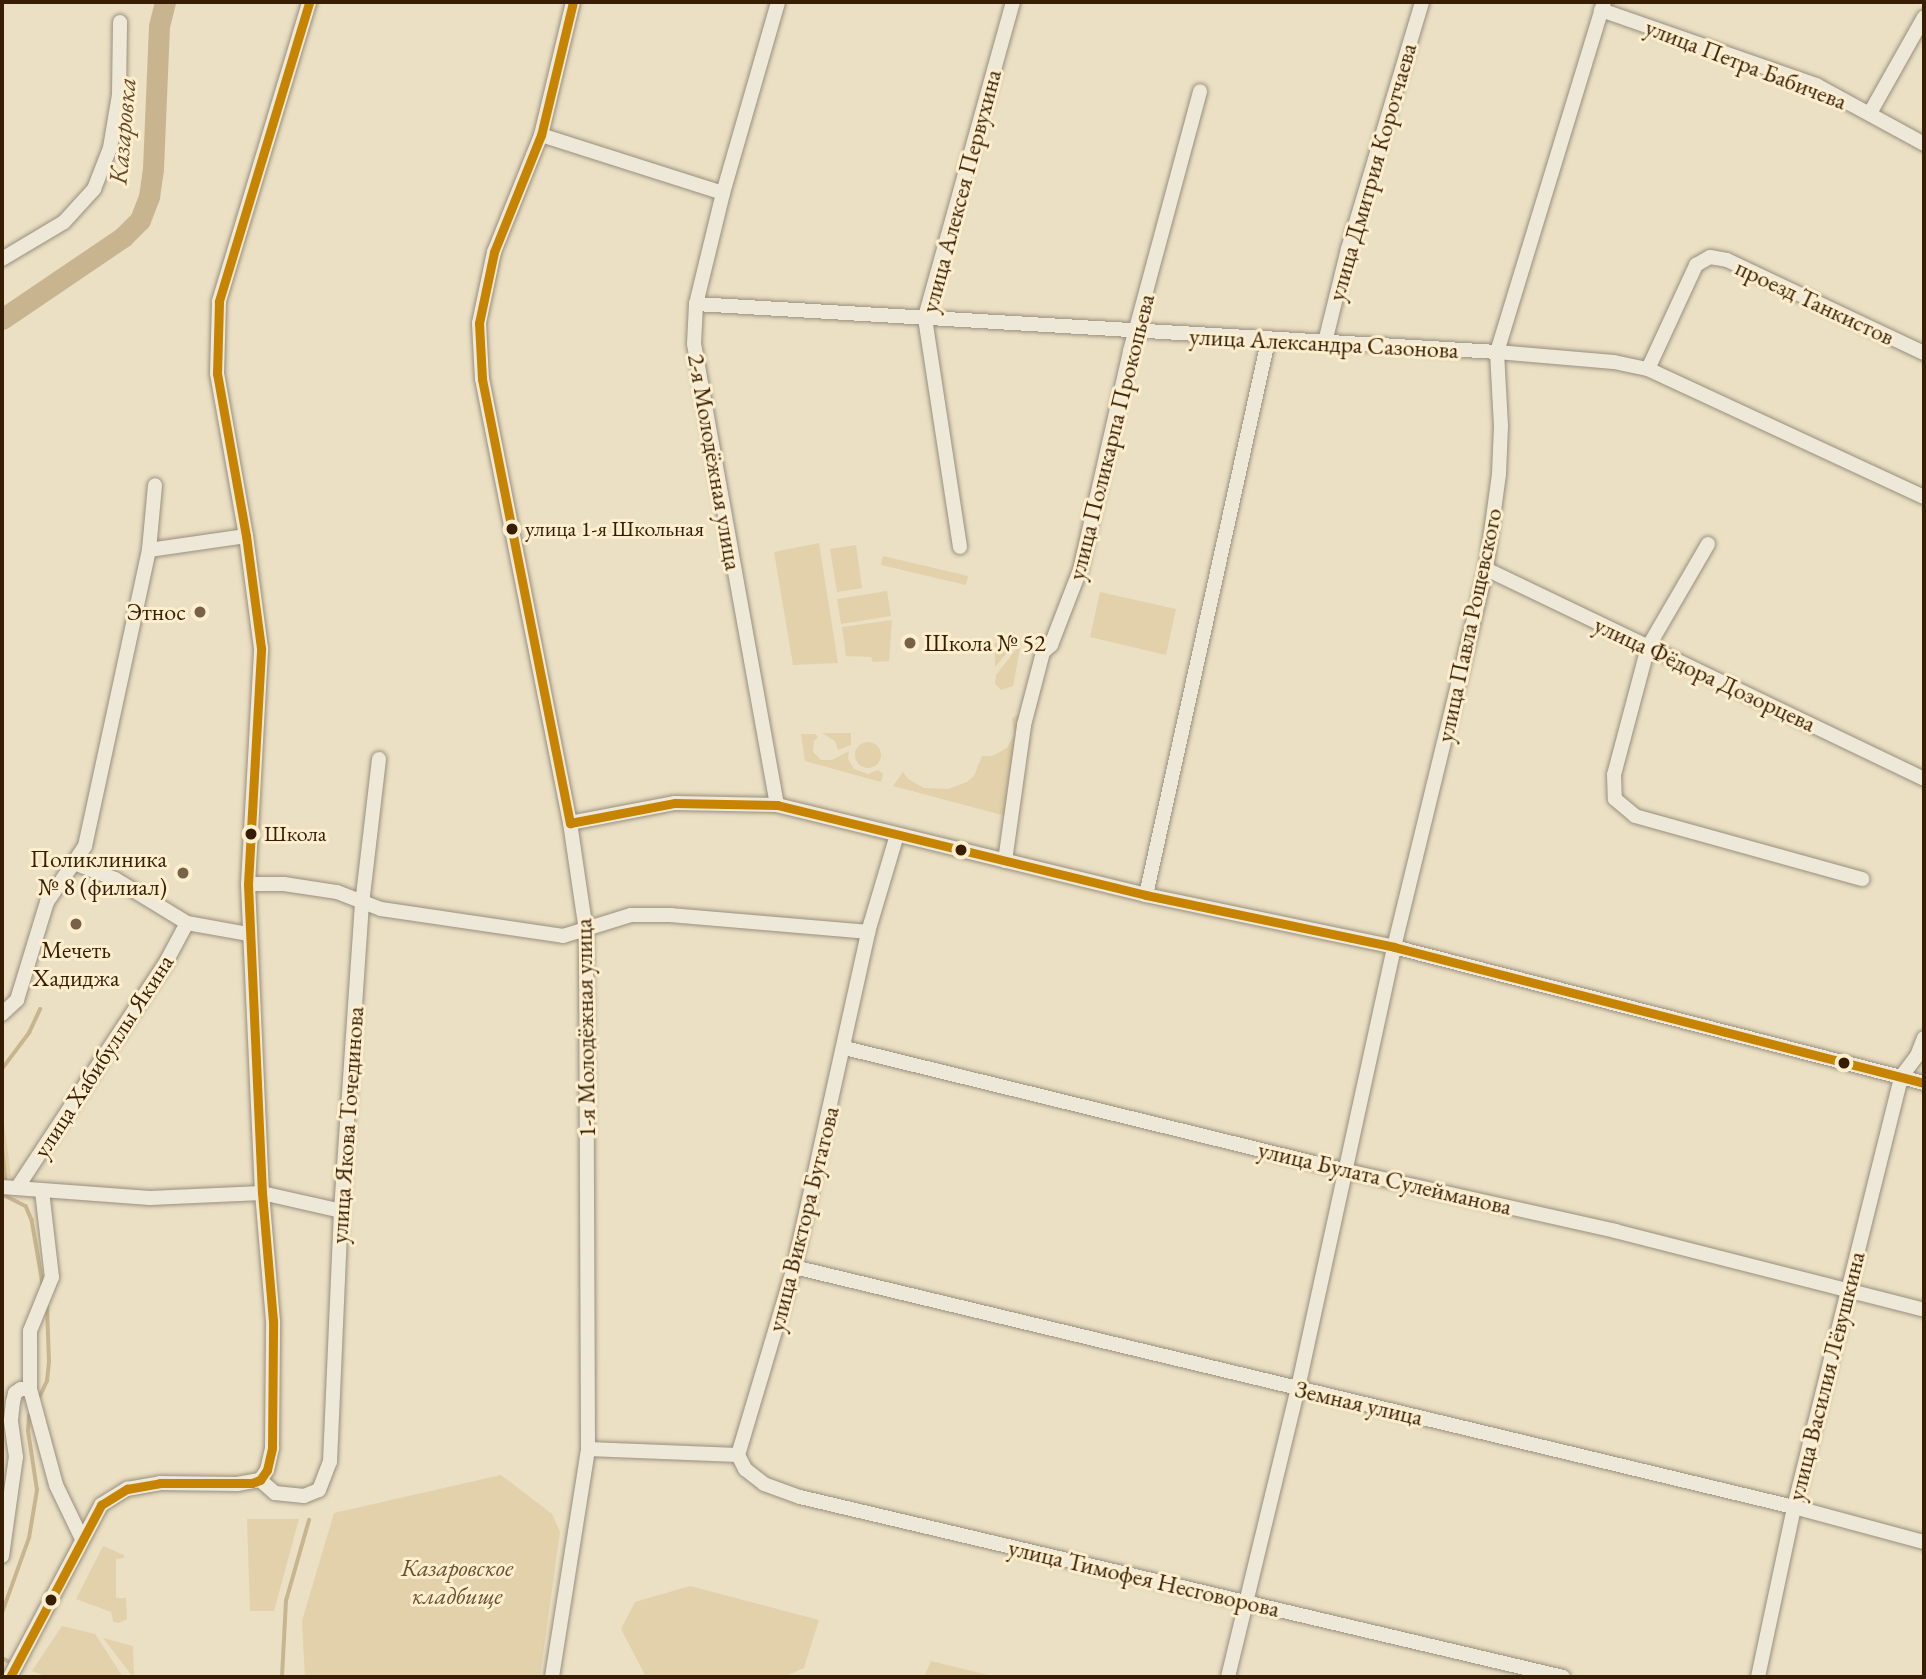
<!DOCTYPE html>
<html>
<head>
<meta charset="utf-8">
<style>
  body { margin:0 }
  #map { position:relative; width:1926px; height:1679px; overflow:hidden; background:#ebe0c4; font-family:"EB Garamond",serif }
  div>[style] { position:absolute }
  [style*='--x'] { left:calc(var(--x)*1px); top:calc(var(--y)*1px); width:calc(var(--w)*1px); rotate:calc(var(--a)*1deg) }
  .green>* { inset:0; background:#e2d1aa }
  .round { border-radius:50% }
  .stream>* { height:3.5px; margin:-1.75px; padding:0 1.75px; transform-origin:1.75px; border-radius:1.75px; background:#c8b58f }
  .river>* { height:21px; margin:-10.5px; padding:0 10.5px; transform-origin:10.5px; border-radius:10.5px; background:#c8b58f }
  .roads { filter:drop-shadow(0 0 2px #998f7d) drop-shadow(0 0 2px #998f7d) }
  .minor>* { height:14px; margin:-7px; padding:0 7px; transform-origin:7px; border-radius:7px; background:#eee8d9 }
  .bus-1>* { height:9px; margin:-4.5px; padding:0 4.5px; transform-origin:4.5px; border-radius:4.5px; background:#c78401 }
  .dots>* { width:19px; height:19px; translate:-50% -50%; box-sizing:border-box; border:4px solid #fdefce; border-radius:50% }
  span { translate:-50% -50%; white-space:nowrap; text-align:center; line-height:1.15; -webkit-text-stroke:6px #fdefce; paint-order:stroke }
  .bus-label { font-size:22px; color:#381d05 }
  .left { translate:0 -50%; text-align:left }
  .street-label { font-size:24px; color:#381d05 }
  .poi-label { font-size:24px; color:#381d05 }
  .right { translate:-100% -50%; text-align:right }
  .park-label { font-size:24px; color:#694f30; font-style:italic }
  .water-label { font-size:26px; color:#654c2d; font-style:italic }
  .frame { position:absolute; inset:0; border:4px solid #381d05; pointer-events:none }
</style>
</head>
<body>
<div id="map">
  <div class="green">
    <i style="clip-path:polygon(819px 543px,838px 663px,793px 665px,774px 552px)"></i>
    <i style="clip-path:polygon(856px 545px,862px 588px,837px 592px,830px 549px)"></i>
    <i style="clip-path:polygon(883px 556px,968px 576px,966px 585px,881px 565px)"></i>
    <i style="clip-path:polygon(887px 591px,891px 616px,841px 624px,837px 599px)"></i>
    <i style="clip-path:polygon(1100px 592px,1176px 609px,1166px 655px,1090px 637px)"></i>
    <i style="clip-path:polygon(892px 620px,889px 661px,873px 662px,871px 657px,846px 656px,842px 627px)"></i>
    <i style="clip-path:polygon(1016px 642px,995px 667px,995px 643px)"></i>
    <i style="clip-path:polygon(1021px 643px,1013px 686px,1001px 690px,995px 684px,996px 675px)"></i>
    <i style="clip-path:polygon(1020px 714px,1006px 816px,893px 786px,903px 772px,908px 779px,924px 788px,948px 789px,967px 782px,974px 776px,982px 756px,992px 756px,1007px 748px,1014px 735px,1012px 718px)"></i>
    <i style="clip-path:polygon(822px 733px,851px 733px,851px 745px,838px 750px,835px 741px)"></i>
    <i style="clip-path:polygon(801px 734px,815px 734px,818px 737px,814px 741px,813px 752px,821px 760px,832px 760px,849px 751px,848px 759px,854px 769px,868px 774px,878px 770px,883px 774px,881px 782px,805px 761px)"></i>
    <i class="round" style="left:855px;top:742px;width:26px;height:26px"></i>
    <i style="clip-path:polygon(2px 1107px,11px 1177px,2px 1176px)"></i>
    <i style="clip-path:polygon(501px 1475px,552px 1514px,560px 1532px,540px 1677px,305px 1677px,302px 1621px,334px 1513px)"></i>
    <i style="clip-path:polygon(247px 1519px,299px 1519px,274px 1611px,250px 1611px)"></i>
    <i style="clip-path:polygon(103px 1546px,124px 1555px,124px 1558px,116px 1559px,116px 1598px,126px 1598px,127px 1619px,119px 1623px,113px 1622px,111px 1612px,76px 1599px)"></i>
    <i style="clip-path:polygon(690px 1586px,819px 1620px,804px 1668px,783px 1677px,646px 1677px,621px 1629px,635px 1602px)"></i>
    <i style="clip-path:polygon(62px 1626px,95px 1634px,123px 1677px,48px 1677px,32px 1671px)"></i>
    <i style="clip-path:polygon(103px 1638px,133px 1646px,134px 1677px,133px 1677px)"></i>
    <i style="clip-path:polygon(931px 1661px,996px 1677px,924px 1677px)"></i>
  </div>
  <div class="stream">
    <i style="--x:2;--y:1069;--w:45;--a:-53.1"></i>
    <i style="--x:29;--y:1033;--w:26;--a:-65"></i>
    <i style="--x:2;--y:1144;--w:39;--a:84"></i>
    <i style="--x:6;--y:1196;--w:22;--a:27"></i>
    <i style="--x:26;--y:1206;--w:15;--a:67"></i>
    <i style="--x:32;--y:1220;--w:65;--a:80.2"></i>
    <i style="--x:40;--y:1396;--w:17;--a:-65"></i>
    <i style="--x:47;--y:1381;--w:19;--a:-84"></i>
    <i style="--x:49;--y:1362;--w:55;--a:-92.1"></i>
    <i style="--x:2;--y:1613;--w:80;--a:-70.2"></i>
    <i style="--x:29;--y:1538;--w:49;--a:-80.5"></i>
    <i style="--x:37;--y:1490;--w:60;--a:-98.7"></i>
    <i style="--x:28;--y:1431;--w:15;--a:-86"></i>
    <i style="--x:2;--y:1658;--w:7;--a:27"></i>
    <i style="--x:282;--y:1677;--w:76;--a:-87"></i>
    <i style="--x:286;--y:1601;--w:84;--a:-74.1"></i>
  </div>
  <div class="river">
    <i style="--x:2;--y:319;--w:146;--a:-34.1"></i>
    <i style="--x:123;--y:237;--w:24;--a:-45"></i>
    <i style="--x:140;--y:220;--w:25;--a:-69"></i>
    <i style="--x:149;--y:197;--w:28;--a:-82"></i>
    <i style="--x:153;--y:169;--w:143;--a:-87.6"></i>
    <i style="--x:159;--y:26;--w:25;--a:-76"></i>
  </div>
  <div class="roads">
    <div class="minor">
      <i style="--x:1601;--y:10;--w:228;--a:19.2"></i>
      <i style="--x:1816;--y:85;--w:123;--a:28.6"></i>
      <i style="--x:1870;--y:113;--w:110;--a:-60.6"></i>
      <i style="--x:541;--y:135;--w:191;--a:17.7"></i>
      <i style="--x:2;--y:259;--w:72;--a:-30.8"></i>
      <i style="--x:64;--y:222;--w:45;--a:-47.7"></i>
      <i style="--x:94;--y:189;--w:44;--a:-68.7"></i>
      <i style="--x:110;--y:148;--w:54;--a:-80.4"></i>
      <i style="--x:119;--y:95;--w:73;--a:-89.2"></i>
      <i style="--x:696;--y:304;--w:802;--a:3.43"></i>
      <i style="--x:1497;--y:352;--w:117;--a:4.9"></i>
      <i style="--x:1614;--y:362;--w:35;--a:12"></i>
      <i style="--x:1648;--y:369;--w:304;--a:24.9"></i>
      <i style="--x:1325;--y:342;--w:96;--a:-76.1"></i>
      <i style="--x:1348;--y:249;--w:258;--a:-73.3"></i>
      <i style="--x:1648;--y:369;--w:115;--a:-65.2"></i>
      <i style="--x:1696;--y:265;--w:16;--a:-30"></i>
      <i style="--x:1710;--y:257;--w:17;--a:10"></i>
      <i style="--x:1727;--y:260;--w:218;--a:25.3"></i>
      <i style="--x:1708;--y:544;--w:119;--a:120.2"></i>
      <i style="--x:1648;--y:647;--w:132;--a:104.9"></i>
      <i style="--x:1614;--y:775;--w:24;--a:88"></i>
      <i style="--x:1615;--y:799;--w:26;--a:40"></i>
      <i style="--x:1635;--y:816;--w:236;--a:15.5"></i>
      <i style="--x:960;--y:547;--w:233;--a:-98.7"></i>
      <i style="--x:925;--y:317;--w:327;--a:-74.4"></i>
      <i style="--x:149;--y:550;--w:98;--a:-8.2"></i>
      <i style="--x:1486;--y:569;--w:486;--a:25.6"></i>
      <i style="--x:777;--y:805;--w:468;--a:-100.2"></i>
      <i style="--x:694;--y:344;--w:40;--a:-87.1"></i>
      <i style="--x:696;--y:304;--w:114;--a:-76.3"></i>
      <i style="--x:723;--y:193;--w:199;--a:-73.9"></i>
      <i style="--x:570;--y:823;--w:107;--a:-10.8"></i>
      <i style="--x:675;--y:803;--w:102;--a:1.1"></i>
      <i style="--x:777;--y:805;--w:380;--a:13.7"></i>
      <i style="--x:1146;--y:895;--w:253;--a:11.8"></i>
      <i style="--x:1394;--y:947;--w:547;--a:14.39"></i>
      <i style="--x:1005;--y:861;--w:137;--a:-82"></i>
      <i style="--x:1024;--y:725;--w:75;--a:-75.4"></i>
      <i style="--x:1043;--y:652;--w:11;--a:-41"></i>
      <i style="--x:1051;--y:645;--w:80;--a:-68.9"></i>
      <i style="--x:1080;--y:570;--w:225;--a:-77.1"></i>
      <i style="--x:1130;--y:351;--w:269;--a:-74.9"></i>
      <i style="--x:74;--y:863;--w:44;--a:21.3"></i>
      <i style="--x:115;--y:879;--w:84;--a:31.4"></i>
      <i style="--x:187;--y:923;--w:63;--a:10.1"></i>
      <i style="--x:248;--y:884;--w:36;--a:0"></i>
      <i style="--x:284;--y:884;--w:54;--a:8.6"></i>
      <i style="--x:337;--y:892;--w:47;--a:21.1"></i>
      <i style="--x:381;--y:909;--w:184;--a:8.4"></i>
      <i style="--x:563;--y:936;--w:71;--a:-17.2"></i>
      <i style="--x:631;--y:915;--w:40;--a:0"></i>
      <i style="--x:671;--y:915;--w:198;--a:4.9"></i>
      <i style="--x:1146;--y:895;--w:567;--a:-77.58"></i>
      <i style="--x:2;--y:1014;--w:21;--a:-43"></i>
      <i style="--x:17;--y:1000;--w:102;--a:-73"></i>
      <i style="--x:47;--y:902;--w:68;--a:-55.8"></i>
      <i style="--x:85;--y:846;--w:303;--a:-77.8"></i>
      <i style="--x:149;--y:550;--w:65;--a:-84.7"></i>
      <i style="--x:845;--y:1048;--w:513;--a:13.77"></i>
      <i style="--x:1343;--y:1170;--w:279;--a:12.6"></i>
      <i style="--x:1615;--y:1231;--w:319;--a:14.3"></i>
      <i style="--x:2;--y:1187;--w:148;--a:4.3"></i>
      <i style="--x:150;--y:1198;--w:112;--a:-2.6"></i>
      <i style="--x:262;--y:1193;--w:81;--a:12.8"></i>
      <i style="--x:17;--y:1188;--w:271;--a:-56.6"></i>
      <i style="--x:166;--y:962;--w:44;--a:-61.7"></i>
      <i style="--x:42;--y:1191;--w:87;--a:83.4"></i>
      <i style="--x:52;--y:1277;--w:58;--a:112.2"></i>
      <i style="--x:30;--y:1331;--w:58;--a:90"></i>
      <i style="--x:30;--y:1389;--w:99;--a:74.8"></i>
      <i style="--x:56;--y:1485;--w:60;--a:64.3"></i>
      <i style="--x:794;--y:1267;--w:1028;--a:13.5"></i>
      <i style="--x:1794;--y:1507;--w:135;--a:15.1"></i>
      <i style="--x:588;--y:1449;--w:150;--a:2.3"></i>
      <i style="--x:738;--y:1455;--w:16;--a:63"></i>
      <i style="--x:745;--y:1469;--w:24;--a:38"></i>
      <i style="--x:764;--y:1484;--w:38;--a:20"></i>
      <i style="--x:800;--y:1497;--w:784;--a:13.27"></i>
      <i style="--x:738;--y:1455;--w:196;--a:-73.4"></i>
      <i style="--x:794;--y:1267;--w:343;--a:-77.5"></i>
      <i style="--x:868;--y:932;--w:101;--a:-73.4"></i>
      <i style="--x:260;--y:1480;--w:12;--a:-55"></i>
      <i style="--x:267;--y:1470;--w:23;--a:-77"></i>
      <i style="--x:272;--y:1448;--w:127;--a:-89.5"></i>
      <i style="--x:273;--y:1321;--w:128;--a:-94.9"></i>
      <i style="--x:262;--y:1193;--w:309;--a:-92.6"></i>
      <i style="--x:248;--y:884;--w:236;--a:-86.8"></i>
      <i style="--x:261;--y:648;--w:113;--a:-97.6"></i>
      <i style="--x:246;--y:536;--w:165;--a:-100.1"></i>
      <i style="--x:217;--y:374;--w:73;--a:-88.4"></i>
      <i style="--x:219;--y:301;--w:312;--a:-73.2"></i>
      <i style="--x:260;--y:1480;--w:20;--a:41"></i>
      <i style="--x:275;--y:1493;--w:29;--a:6"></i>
      <i style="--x:304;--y:1496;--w:16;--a:-22"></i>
      <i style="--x:319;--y:1490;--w:30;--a:-69"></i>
      <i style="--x:330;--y:1462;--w:251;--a:-87.5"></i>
      <i style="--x:341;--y:1211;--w:308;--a:-86.1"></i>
      <i style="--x:362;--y:904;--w:146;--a:-83.3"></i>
      <i style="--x:2;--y:1556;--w:100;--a:-82"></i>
      <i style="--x:16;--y:1457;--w:37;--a:-98"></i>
      <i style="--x:11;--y:1420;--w:18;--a:-84"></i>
      <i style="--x:13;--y:1402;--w:9;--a:-77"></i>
      <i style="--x:15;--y:1393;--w:7;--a:-34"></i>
      <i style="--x:21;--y:1389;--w:9;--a:0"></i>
      <i style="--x:10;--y:1677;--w:195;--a:-62.1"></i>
      <i style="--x:101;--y:1505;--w:31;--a:-32"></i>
      <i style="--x:127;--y:1489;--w:34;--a:-10"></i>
      <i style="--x:160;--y:1483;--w:77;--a:0.7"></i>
      <i style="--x:237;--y:1484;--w:23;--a:-10"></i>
      <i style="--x:552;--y:1677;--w:231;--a:-81"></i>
      <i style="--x:588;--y:1449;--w:518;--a:-90.22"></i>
      <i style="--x:586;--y:931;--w:109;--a:-98.4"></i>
      <i style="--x:570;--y:823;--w:453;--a:-101.2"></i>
      <i style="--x:482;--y:379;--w:56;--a:-93.1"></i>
      <i style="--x:479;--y:323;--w:73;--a:-78.1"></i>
      <i style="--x:494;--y:252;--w:126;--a:-68.1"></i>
      <i style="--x:541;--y:135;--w:137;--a:-76.5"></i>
      <i style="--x:1228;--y:1677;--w:297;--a:-76.4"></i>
      <i style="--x:1298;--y:1388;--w:451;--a:-77.7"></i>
      <i style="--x:1394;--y:947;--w:389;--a:-76.3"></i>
      <i style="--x:1486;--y:569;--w:96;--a:-82.2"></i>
      <i style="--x:1499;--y:474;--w:48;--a:-87.6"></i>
      <i style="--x:1501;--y:426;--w:74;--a:-93.1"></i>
      <i style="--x:1497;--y:352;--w:366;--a:-73"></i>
      <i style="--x:1758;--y:1677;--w:174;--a:-78"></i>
      <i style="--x:1794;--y:1507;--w:443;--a:-76"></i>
      <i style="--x:1901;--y:1077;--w:26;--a:-53"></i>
      <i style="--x:1917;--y:1056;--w:19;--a:-69"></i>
    </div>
  </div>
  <div class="bus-1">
    <i style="--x:573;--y:2;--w:137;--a:103.5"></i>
    <i style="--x:541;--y:135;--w:126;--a:111.9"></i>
    <i style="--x:494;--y:252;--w:73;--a:101.9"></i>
    <i style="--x:479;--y:323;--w:56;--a:86.9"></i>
    <i style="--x:482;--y:379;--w:453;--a:78.8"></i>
    <i style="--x:570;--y:823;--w:107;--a:-10.8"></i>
    <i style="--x:675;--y:803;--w:102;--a:1.1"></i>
    <i style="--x:777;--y:805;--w:380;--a:13.7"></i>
    <i style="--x:1146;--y:895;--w:253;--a:11.8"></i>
    <i style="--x:1394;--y:947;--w:547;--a:14.39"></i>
    <i style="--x:10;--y:1677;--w:195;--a:-62.1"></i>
    <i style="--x:101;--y:1505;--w:31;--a:-32"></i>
    <i style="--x:127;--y:1489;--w:34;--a:-10"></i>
    <i style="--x:160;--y:1483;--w:92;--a:0"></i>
    <i style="--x:252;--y:1483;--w:9;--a:-21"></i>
    <i style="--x:260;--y:1480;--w:12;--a:-55"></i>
    <i style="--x:267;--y:1470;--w:23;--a:-77"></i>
    <i style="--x:272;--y:1448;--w:127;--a:-89.5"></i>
    <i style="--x:273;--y:1321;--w:128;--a:-94.9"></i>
    <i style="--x:262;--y:1193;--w:309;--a:-92.6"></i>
    <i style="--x:248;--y:884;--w:236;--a:-86.8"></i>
    <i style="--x:261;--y:648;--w:113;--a:-97.6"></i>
    <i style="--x:246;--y:536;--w:165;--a:-100.1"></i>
    <i style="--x:217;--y:374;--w:73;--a:-88.4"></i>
    <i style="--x:219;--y:301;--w:312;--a:-73.2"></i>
  </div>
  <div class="dots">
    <i style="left:512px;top:529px;background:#381d05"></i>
    <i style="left:200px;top:612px;background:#776148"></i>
    <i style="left:910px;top:643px;background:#776148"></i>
    <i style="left:251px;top:834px;background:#381d05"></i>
    <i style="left:961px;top:850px;background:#381d05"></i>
    <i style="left:183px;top:873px;background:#776148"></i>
    <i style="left:76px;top:924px;background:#776148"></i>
    <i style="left:1844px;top:1063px;background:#381d05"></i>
    <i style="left:51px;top:1600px;background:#381d05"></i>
  </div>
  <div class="bus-label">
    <span class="left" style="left:525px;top:529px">улица 1-я Школьная</span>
    <span class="left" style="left:264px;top:834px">Школа</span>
  </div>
  <div class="street-label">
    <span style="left:1746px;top:64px;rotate:21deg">улица Петра Бабичева</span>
    <span style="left:1372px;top:172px;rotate:-74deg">улица Дмитрия Коротчаева</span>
    <span style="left:961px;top:191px;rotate:-75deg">улица Алексея Первухина</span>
    <span style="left:1815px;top:302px;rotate:25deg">проезд Танкистов</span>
    <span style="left:1324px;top:343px;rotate:3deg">улица Александра Сазонова</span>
    <span style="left:1111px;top:437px;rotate:-76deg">улица Поликарпа Прокопьева</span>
    <span style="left:715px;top:462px;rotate:80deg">2-я Молодёжная улица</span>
    <span style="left:1469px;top:625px;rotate:-78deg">улица Павла Рощевского</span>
    <span style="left:1705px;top:674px;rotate:25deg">улица Фёдора Дозорцева</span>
    <span style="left:585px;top:1028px;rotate:-91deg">1-я Молодёжная улица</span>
    <span style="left:103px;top:1056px;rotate:-57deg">улица Хабибуллы Якина</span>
    <span style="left:347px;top:1125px;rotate:-86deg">улица Якова Точединова</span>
    <span style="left:1385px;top:1178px;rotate:13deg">улица Булата Сулейманова</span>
    <span style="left:803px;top:1219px;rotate:-76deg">улица Виктора Бугатова</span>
    <span style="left:1826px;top:1376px;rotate:-76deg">улица Василия Лёвушкина</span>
    <span style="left:1359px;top:1403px;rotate:13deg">Земная улица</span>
    <span style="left:1144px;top:1578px;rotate:13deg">улица Тимофея Несговорова</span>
  </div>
  <div class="poi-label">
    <span class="right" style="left:186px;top:612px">Этнос</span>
    <span class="left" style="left:924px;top:643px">Школа № 52</span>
    <span class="right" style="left:167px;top:873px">Поликлиника<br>№ 8 (филиал)</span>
    <span style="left:76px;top:964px">Мечеть<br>Хадиджа</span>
  </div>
  <div class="park-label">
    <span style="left:457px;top:1582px">Казаровское<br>кладбище</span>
  </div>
  <div class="water-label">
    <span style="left:123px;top:131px;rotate:-85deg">Казаровка</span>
  </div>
  <div class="frame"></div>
</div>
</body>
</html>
